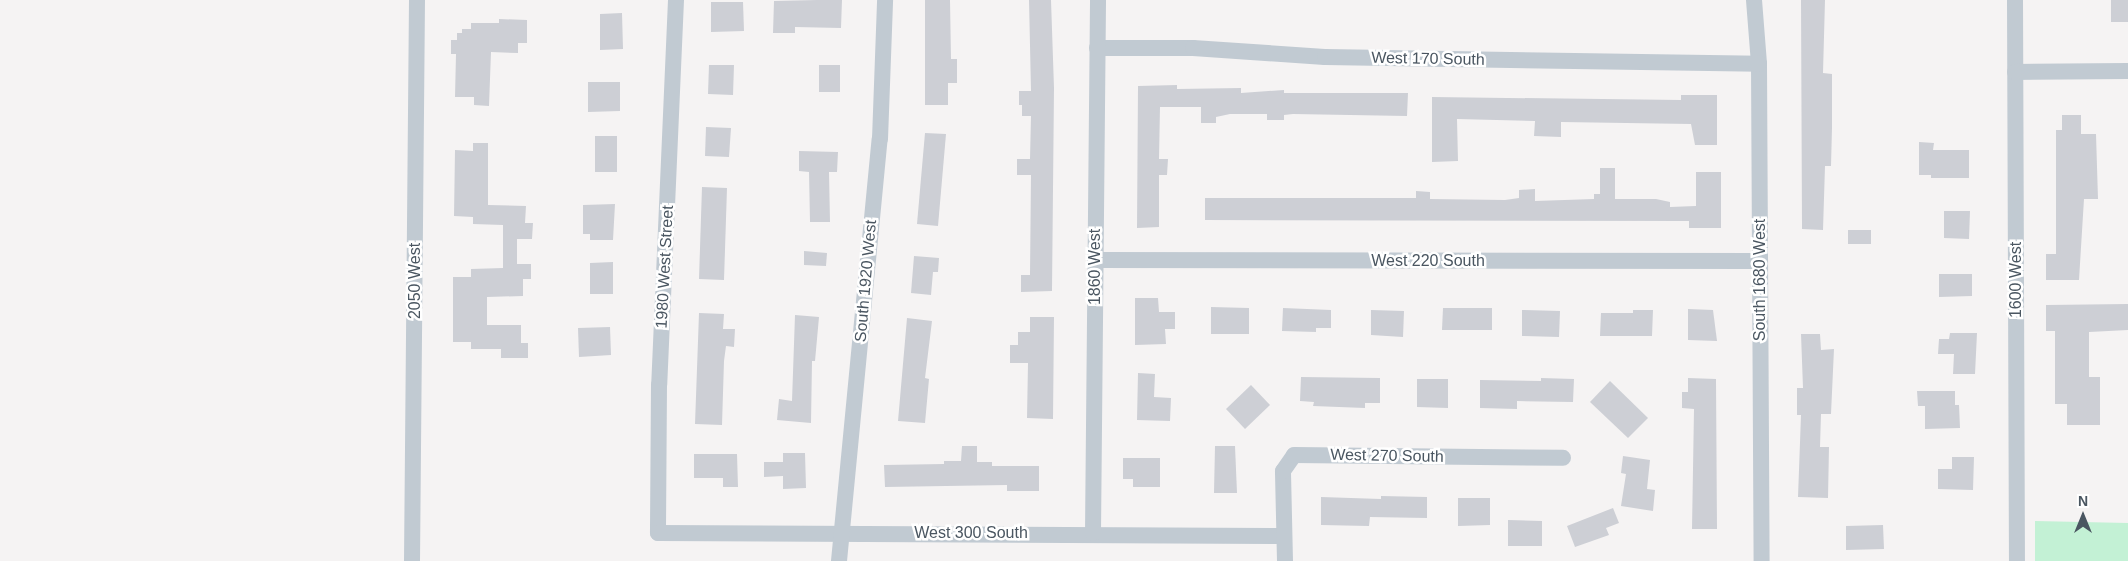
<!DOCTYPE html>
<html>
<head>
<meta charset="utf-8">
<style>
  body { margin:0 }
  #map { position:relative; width:2128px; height:561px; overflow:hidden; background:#f5f3f3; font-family:Helvetica,sans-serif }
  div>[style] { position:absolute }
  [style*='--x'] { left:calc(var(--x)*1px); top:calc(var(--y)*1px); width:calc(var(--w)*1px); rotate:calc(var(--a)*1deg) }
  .green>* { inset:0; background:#c3f1d5 }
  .building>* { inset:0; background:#cdcfd5 }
  .minor>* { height:16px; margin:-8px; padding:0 8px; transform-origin:8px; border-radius:8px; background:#c1cad2 }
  span { translate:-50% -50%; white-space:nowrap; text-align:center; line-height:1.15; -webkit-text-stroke:5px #fff; paint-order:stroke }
  .street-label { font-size:16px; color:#4a5661 }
  .north { position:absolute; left:2058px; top:491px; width:50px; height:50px; -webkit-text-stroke:4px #fff; paint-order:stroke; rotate:0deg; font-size:14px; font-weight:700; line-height:20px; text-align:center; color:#4a5661 }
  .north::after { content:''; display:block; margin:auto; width:18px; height:22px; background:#4a5661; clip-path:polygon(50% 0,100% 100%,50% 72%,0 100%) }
</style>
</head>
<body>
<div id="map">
  <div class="green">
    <i style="clip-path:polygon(2035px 521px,2128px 523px,2128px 561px,2035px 561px)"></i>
  </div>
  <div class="building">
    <i style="clip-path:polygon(817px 0,842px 0,841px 28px,795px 27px,795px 33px,773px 33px,774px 1px)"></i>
    <i style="clip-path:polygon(925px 0,950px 0,951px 59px,957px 59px,957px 83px,948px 83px,948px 105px,925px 105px)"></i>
    <i style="clip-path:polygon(1029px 0,1051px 0,1054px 88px,1052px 291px,1021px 292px,1021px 275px,1030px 275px,1031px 175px,1017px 175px,1017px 159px,1030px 159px,1031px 116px,1022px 116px,1022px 105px,1019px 105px,1019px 91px,1031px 91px)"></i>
    <i style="clip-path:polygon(1801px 0,1825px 0,1823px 73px,1832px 74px,1832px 128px,1831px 166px,1825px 166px,1823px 230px,1802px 229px)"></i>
    <i style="clip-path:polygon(2111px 0,2128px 0,2128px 22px,2111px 22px)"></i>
    <i style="clip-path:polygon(711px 2px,743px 2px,744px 31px,711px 32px)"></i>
    <i style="clip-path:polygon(622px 13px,623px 49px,600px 50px,600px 14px)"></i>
    <i style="clip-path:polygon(499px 19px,527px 20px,527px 43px,518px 43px,518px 53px,491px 52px,489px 106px,474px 105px,474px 97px,455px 97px,456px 54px,451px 54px,451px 40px,457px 40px,457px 33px,462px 33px,462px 29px,471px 29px,471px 23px,499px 23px)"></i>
    <i style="clip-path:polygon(709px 65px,734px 65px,733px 95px,708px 94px)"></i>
    <i style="clip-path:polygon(819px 65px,840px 65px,840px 92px,819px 92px)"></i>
    <i style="clip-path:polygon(588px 82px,620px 82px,620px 111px,588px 112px)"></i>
    <i style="clip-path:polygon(1177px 85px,1177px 89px,1241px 88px,1241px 93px,1284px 90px,1284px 93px,1408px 93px,1407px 116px,1293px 114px,1284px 115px,1284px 120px,1267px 120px,1267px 114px,1230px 114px,1216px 117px,1216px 123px,1201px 123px,1201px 107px,1160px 107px,1159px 159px,1168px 159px,1167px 175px,1159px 175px,1159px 227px,1137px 228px,1138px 86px)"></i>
    <i style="clip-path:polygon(1681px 95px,1717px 95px,1717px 145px,1695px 145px,1691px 124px,1561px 122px,1561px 137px,1534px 136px,1535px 121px,1457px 119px,1458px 161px,1432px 162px,1432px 97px,1681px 100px)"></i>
    <i style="clip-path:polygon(2062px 115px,2081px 115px,2081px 134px,2096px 134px,2098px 199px,2084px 199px,2079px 280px,2046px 280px,2046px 254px,2056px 254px,2056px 130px,2062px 130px)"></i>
    <i style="clip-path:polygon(706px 127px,731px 128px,729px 157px,705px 156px)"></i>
    <i style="clip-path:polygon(925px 133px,946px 134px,938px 226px,917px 224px)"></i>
    <i style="clip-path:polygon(595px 136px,617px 136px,617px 172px,595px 172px)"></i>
    <i style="clip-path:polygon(1919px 142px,1934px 143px,1933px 150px,1969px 150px,1969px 178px,1931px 178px,1931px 175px,1919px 175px)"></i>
    <i style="clip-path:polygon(473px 143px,488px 143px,488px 205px,526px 206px,525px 223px,533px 223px,532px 239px,517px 239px,517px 264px,531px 264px,531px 279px,523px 279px,523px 296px,487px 297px,487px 325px,521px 325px,521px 343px,528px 343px,528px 358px,501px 358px,501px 349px,471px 349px,471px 342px,453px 342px,453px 277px,471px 277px,471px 269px,503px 268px,503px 225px,473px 224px,473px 217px,454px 216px,455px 150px,473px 151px)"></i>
    <i style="clip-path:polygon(799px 151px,838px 152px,837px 172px,829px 172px,830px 222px,810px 222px,809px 172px,799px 171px)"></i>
    <i style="clip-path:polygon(1600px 168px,1615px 168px,1615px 199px,1656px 199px,1670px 202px,1670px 207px,1696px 206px,1696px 172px,1721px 172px,1721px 228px,1689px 228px,1689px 221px,1205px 220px,1205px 198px,1416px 198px,1416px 191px,1430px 192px,1430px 199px,1505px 200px,1519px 198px,1519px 190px,1535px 189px,1535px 201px,1594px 199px,1594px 194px,1600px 194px)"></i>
    <i style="clip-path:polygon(702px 187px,727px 188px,724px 280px,699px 279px)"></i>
    <i style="clip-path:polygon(615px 204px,613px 240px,590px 240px,590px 234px,583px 234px,583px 205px)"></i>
    <i style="clip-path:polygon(1944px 211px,1970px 211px,1969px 239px,1944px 238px)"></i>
    <i style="clip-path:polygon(1848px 230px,1871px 230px,1871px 244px,1848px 244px)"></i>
    <i style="clip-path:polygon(804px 251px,827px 253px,826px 266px,804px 265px)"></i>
    <i style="clip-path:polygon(914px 256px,939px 258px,938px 272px,933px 272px,931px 295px,911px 293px)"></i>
    <i style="clip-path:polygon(613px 262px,613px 294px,590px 294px,590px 263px)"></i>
    <i style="clip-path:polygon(1939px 274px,1972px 274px,1972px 296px,1939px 297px)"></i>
    <i style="clip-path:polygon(1135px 298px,1158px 298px,1159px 312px,1175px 312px,1175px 329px,1165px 329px,1166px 344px,1135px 345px)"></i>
    <i style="clip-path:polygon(2128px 304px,2128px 330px,2089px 332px,2089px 377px,2100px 377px,2100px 425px,2067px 425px,2067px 404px,2055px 404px,2055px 331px,2046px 331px,2046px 305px)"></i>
    <i style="clip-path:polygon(1211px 307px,1249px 308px,1249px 334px,1211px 334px)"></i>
    <i style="clip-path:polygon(1283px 308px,1331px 310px,1331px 328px,1316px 328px,1316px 332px,1282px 331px)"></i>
    <i style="clip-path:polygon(1443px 308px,1492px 308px,1492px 330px,1442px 330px)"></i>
    <i style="clip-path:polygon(1688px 309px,1713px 310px,1717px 341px,1688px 340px)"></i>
    <i style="clip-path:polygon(1371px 310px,1404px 311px,1403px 337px,1371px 335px)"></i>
    <i style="clip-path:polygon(1522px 310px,1560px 311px,1559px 337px,1522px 336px)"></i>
    <i style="clip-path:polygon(1633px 310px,1653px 310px,1652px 336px,1600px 336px,1601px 313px,1633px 313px)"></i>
    <i style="clip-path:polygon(699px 313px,724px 314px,723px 329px,735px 329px,734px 347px,726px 346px,724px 361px,722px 425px,695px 424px)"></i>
    <i style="clip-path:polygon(795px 315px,819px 317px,815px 361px,812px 361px,811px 423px,777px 420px,779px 399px,792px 401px)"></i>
    <i style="clip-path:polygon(1030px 317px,1054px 317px,1053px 419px,1027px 418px,1028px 363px,1010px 363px,1010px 345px,1018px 345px,1018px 332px,1030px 332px)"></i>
    <i style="clip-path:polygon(907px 318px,932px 321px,925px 378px,929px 379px,925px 423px,898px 421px)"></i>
    <i style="clip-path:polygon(610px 327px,611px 355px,579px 357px,578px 328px)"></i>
    <i style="clip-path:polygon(1950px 333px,1977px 333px,1975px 374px,1953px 374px,1954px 354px,1938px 354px,1939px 339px,1949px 339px)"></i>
    <i style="clip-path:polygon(1801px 334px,1820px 334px,1821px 350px,1834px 349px,1831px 414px,1821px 414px,1820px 447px,1829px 447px,1828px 498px,1798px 497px,1801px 415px,1797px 415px,1797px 388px,1803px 388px)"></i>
    <i style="clip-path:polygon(1138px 373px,1155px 374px,1154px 397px,1171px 398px,1170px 421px,1137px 420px)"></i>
    <i style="clip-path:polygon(1301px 377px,1380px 378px,1380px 403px,1365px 403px,1365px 408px,1313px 406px,1314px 402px,1300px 401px)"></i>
    <i style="clip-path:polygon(1541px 378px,1574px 379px,1573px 402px,1517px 401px,1517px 409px,1480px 408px,1480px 380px,1541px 381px)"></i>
    <i style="clip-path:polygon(1688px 378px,1716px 379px,1717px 529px,1692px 529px,1694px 409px,1682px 408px,1682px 392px,1688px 392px)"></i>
    <i style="clip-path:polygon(1417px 379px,1448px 379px,1448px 408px,1417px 407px)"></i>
    <i style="clip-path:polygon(1610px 381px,1648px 418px,1628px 438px,1590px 402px)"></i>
    <i style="clip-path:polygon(1251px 385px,1270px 405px,1245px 429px,1226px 409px)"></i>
    <i style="clip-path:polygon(1917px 391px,1955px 391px,1955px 405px,1959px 405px,1960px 428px,1925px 429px,1925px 406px,1918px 406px)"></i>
    <i style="clip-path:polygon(962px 446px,977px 446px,977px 462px,992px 462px,992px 466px,1039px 466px,1039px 491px,1007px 491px,1007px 485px,885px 487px,884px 465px,944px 464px,944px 461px,961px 461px)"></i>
    <i style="clip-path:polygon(1215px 446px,1235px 446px,1237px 493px,1214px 493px)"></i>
    <i style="clip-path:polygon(783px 453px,805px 453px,806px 488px,783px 489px,783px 476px,764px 477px,764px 462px,783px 462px)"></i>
    <i style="clip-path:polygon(694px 454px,737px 454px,738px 487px,723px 487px,723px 478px,694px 478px)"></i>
    <i style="clip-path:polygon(1623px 456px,1650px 460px,1647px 489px,1655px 490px,1653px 511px,1621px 506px,1626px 474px,1621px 473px)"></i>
    <i style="clip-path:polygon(1952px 457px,1974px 457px,1973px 490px,1938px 489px,1938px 469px,1952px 469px)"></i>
    <i style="clip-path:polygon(1123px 458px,1160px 458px,1160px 487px,1133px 487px,1133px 479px,1123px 479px)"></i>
    <i style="clip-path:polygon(1381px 496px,1427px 497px,1427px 518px,1370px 517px,1369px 526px,1321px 525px,1321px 497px,1381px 499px)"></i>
    <i style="clip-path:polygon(1458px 498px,1490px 498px,1490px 525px,1458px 526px)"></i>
    <i style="clip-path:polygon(1613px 508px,1619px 523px,1606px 528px,1609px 535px,1575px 547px,1567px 526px)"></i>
    <i style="clip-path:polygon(1508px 520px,1542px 521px,1542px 546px,1508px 546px)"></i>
    <i style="clip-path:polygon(1883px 525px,1884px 549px,1846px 550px,1846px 526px)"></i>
  </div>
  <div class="minor">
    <i style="--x:676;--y:0;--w:385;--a:92.5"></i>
    <i style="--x:659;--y:385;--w:148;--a:90.4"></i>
    <i style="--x:658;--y:533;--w:626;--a:0.27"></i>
    <i style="--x:1754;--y:0;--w:64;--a:85.5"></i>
    <i style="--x:1759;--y:64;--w:497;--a:89.7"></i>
    <i style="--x:2015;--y:0;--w:561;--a:89.8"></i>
    <i style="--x:1097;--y:48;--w:96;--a:0"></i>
    <i style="--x:1193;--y:48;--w:132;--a:3.9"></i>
    <i style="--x:1325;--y:57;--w:434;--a:0.9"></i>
    <i style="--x:2015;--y:72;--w:113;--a:-0.5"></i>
    <i style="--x:1095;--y:260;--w:665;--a:0.09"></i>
    <i style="--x:1093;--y:533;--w:533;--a:-89.46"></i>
    <i style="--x:412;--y:561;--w:561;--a:-89.49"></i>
    <i style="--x:839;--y:561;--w:424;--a:-84.5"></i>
    <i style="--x:880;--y:139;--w:139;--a:-87.9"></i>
    <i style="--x:1285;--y:561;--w:90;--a:-91.3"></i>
    <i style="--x:1283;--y:471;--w:19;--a:-55"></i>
    <i style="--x:1294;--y:455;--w:269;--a:0.6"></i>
  </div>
  <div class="street-label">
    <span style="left:1428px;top:59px;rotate:1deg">West 170 South</span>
    <span style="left:1428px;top:261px">West 220 South</span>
    <span style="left:665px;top:267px;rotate:-87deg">1980 West Street</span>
    <span style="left:1095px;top:267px;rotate:-90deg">1860 West</span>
    <span style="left:1760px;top:280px;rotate:-90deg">South 1680 West</span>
    <span style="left:2016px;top:280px;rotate:-90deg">1600 West</span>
    <span style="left:415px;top:281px;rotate:-90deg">2050 West</span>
    <span style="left:866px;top:281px;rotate:-85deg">South 1920 West</span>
    <span style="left:1387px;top:456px;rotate:1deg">West 270 South</span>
    <span style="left:971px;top:533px">West 300 South</span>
  </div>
  <div class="north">N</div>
</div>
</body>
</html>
